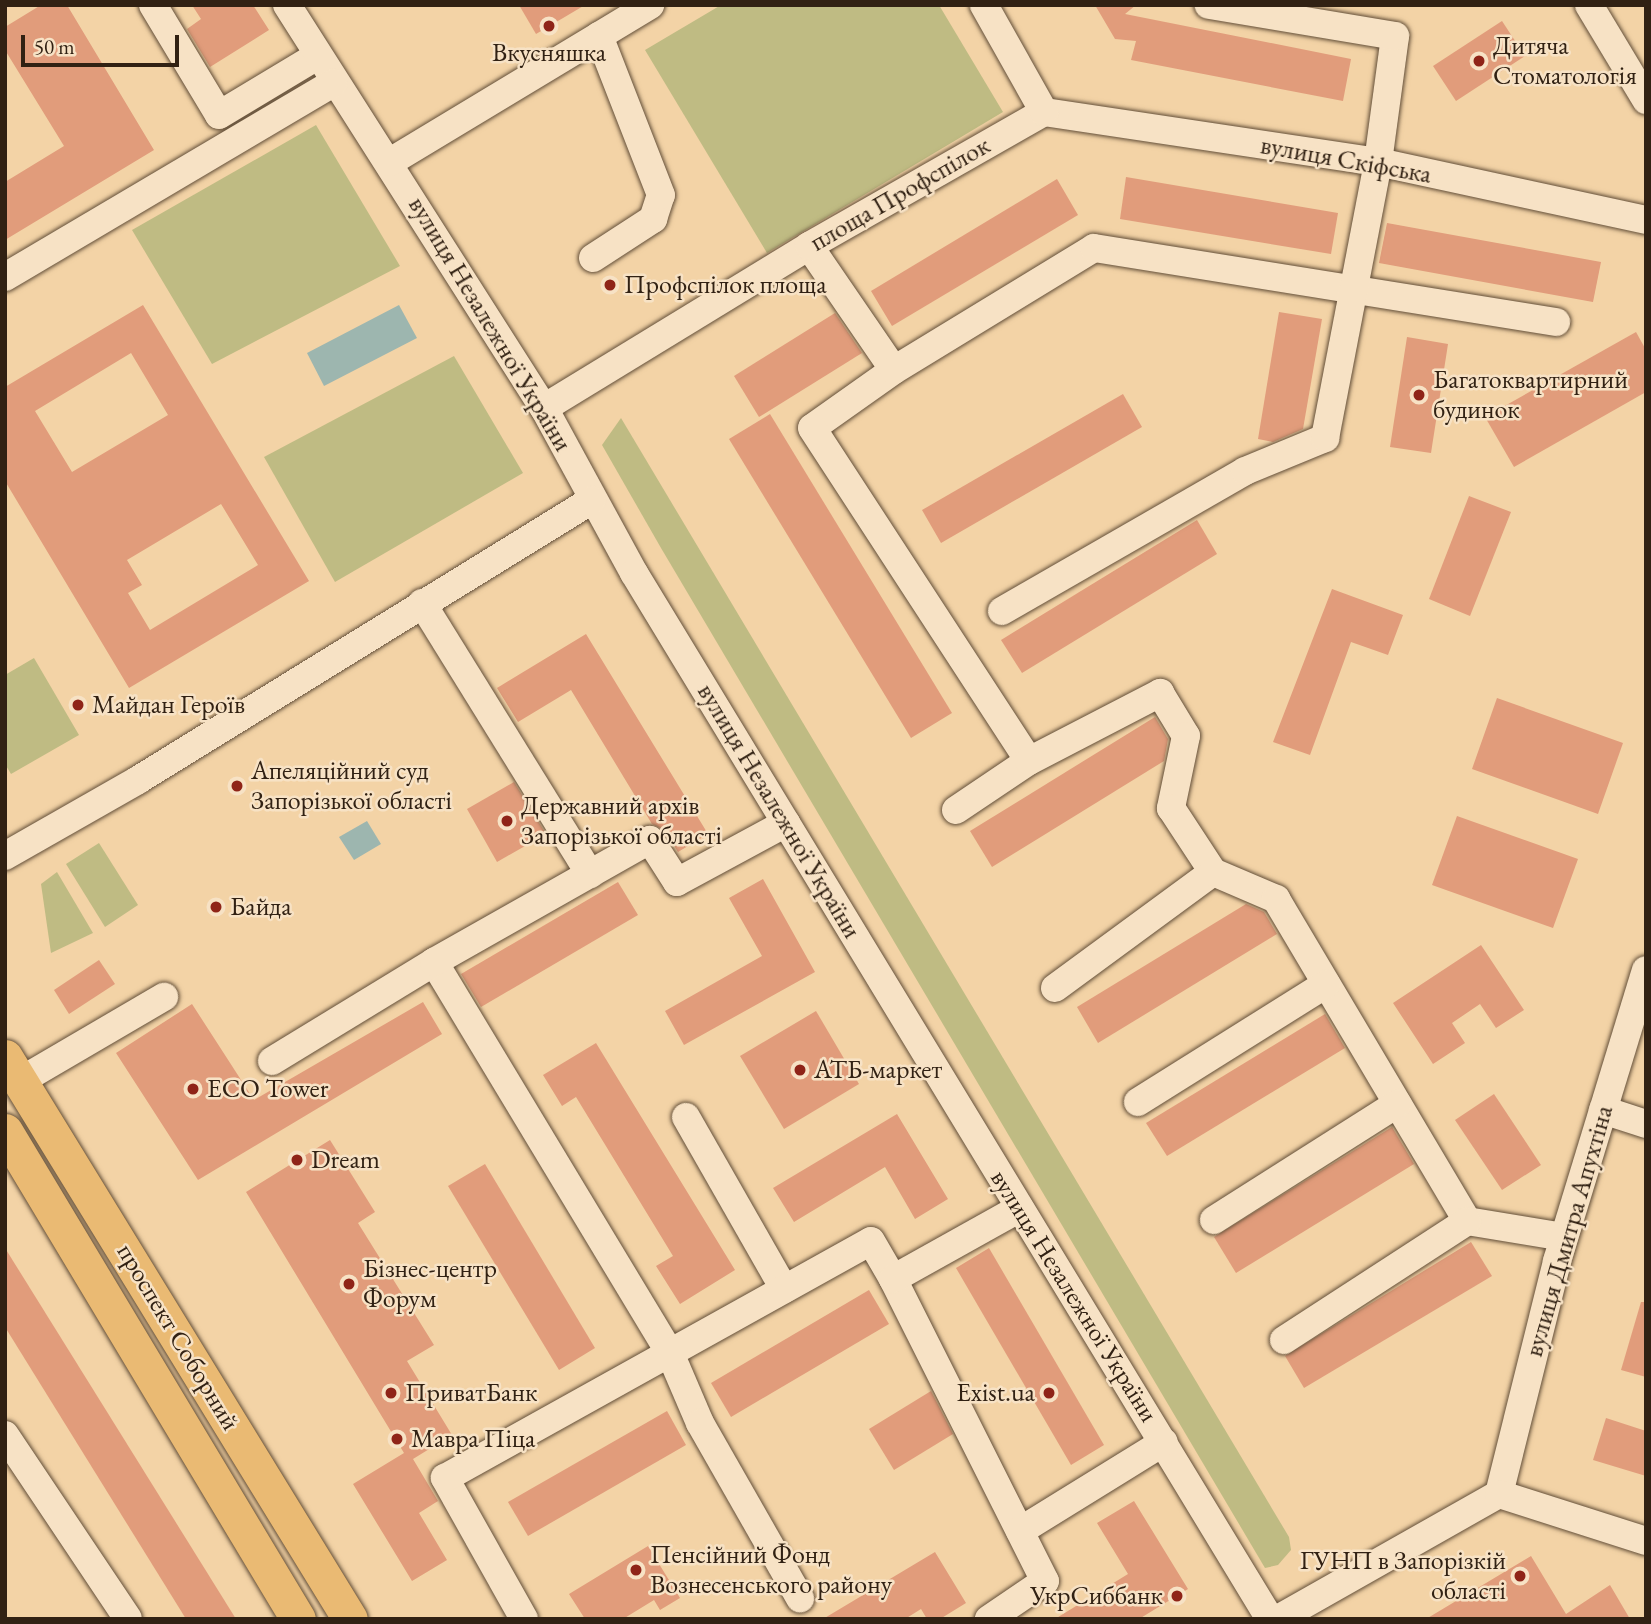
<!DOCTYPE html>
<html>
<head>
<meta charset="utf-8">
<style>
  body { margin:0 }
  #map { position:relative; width:1651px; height:1624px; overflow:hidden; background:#f3d3a6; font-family:"EB Garamond",serif }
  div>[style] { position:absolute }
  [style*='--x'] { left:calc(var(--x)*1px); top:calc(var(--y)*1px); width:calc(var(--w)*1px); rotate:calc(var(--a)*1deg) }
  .green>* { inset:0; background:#bfbb83 }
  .water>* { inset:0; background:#9db6af }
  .building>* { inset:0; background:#e19c7b }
  .roads { filter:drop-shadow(0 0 2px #624e38) drop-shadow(0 0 2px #624e38) }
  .minor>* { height:28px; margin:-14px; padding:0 14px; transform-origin:14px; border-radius:14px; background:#f7e2c5 }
  .major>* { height:35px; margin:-17.5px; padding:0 17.5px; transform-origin:17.5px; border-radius:17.5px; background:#eaba73 }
  .dots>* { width:19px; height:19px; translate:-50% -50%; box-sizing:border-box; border:4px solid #f7e2c5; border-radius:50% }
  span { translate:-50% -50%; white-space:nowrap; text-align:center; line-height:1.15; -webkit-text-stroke:5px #f7e2c5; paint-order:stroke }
  .poi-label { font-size:26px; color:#312113 }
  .left { translate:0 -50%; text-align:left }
  .right { translate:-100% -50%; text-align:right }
  .street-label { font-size:26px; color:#312113 }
  .frame { position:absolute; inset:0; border:7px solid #312113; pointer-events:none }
  .scale { position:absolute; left:21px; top:35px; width:158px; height:32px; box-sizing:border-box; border:4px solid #312113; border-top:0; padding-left:9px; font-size:21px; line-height:24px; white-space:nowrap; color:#312113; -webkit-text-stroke:5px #f7e2c5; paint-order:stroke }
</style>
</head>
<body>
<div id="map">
  <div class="green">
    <i style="clip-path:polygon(721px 5px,939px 5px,1003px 112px,767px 253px,645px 50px)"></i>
    <i style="clip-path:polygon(316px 125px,400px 266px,212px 364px,132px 230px)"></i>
    <i style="clip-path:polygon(454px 356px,523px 473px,335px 582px,264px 457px)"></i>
    <i style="clip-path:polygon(621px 418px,1289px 1537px,1291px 1550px,1278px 1565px,1265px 1568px,661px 548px,602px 445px)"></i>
    <i style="clip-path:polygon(34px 658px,79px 735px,11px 774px,5px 764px,5px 675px)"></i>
    <i style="clip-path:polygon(99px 843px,138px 905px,105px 927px,66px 864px)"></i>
    <i style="clip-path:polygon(57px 872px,93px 933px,51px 953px,41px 884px)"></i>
  </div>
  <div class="water">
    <i style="clip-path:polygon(399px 305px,417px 338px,324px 386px,307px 353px)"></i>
    <i style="clip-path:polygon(367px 821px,381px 844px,354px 860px,339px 837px)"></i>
  </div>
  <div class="building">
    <i style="clip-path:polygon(41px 5px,67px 5px,154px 150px,5px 240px,5px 182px,64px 146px,5px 50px,5px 27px)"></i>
    <i style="clip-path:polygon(192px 5px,253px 5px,269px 30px,210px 67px,187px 29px,201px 19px)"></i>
    <i style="clip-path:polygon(519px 5px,585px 5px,536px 34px)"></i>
    <i style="clip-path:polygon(1095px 5px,1136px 5px,1125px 14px,1351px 59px,1343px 101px,1131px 60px,1136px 41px,1115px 39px)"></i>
    <i style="clip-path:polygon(1502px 21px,1525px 56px,1456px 101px,1433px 66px)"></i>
    <i style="clip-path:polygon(1126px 177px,1338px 213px,1331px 254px,1120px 219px)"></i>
    <i style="clip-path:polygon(1057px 179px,1078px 215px,892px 326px,871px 291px)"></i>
    <i style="clip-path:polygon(1387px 223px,1601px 262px,1593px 302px,1379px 263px)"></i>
    <i style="clip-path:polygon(evenodd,143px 305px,309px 581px,129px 688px,5px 481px,5px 387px,143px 305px,131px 353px,168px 415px,72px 472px,35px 411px,131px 353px,143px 305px,221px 504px,258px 565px,150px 630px,128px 593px,142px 585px,127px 560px,221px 504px)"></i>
    <i style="clip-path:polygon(1279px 312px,1322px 319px,1303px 429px,1273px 442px,1258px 439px)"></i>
    <i style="clip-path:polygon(835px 313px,862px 353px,759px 417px,734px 376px)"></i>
    <i style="clip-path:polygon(1636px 332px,1646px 350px,1646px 392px,1514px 467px,1485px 417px)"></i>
    <i style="clip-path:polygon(1407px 337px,1448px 344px,1431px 453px,1390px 447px)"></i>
    <i style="clip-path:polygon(1123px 394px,1142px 427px,941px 543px,922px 510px)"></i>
    <i style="clip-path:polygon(770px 414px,952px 713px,911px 738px,729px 439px)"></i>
    <i style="clip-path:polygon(1469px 496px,1511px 512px,1470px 616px,1429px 599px)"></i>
    <i style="clip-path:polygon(1197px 520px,1217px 554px,1022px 673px,1001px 640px)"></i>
    <i style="clip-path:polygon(1332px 589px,1403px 615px,1388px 655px,1351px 642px,1310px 755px,1273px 742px)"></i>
    <i style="clip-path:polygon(586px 634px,708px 834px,678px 852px,664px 830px,652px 824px,571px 690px,518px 722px,497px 688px)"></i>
    <i style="clip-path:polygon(1497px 698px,1623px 743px,1598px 814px,1472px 769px)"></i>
    <i style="clip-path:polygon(1155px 717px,1168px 739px,1164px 761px,992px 867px,970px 831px)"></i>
    <i style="clip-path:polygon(514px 782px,546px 834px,497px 862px,467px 809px)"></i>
    <i style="clip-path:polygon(1457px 816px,1578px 859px,1553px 928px,1432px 885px)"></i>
    <i style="clip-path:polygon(763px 879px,815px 972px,684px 1045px,665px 1011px,762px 956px,729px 898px)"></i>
    <i style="clip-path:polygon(618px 882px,638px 915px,481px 1007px,461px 974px)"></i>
    <i style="clip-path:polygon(1246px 904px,1264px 912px,1277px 934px,1098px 1043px,1077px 1007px)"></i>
    <i style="clip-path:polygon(1481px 945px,1524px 1010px,1496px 1028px,1480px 1004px,1452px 1023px,1465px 1043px,1433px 1064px,1393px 1003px)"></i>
    <i style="clip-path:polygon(99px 960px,115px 984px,69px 1014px,54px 990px)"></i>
    <i style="clip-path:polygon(423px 1002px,442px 1034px,198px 1180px,116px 1053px,192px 1004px,254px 1100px)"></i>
    <i style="clip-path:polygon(816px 1011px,859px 1084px,784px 1129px,740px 1056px)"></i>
    <i style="clip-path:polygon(1325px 1014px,1345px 1048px,1167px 1156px,1146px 1123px)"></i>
    <i style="clip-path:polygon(596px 1043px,735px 1270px,680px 1304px,656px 1266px,673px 1256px,576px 1097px,562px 1106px,543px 1075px)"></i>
    <i style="clip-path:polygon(1494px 1094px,1541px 1165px,1502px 1190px,1455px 1120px)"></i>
    <i style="clip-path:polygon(897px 1114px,948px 1199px,915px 1219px,885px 1167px,794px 1222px,773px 1188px)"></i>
    <i style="clip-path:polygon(1392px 1127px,1414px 1164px,1236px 1273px,1214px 1237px)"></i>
    <i style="clip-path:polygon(330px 1140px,375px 1212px,358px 1223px,434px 1345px,407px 1361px,452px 1435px,413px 1459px,438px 1501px,419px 1513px,447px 1560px,412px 1581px,353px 1484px,404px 1453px,246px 1192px)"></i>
    <i style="clip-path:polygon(485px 1164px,595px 1348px,559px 1370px,448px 1186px)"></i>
    <i style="clip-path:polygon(1471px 1242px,1492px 1276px,1304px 1388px,1285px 1356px)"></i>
    <i style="clip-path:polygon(5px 1248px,236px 1619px,186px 1619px,5px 1327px)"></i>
    <i style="clip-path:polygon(989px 1248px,1104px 1445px,1071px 1465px,956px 1268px)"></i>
    <i style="clip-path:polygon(869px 1290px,889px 1324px,731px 1417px,711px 1383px)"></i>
    <i style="clip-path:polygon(1641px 1302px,1646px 1302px,1646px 1377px,1621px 1370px)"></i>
    <i style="clip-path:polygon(931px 1391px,953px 1434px,894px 1470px,869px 1429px)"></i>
    <i style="clip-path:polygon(667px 1411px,686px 1445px,528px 1536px,508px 1502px)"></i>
    <i style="clip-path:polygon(1606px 1418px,1646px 1431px,1646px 1476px,1593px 1460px)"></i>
    <i style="clip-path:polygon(1134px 1501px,1188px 1589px,1139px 1619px,1055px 1619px,1128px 1574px,1097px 1523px)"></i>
    <i style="clip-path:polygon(648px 1546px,680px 1598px,660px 1610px,654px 1600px,623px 1619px,585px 1619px,569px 1594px)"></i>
    <i style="clip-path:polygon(935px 1552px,966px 1603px,940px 1619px,927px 1619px,921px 1609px,905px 1619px,823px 1619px)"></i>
    <i style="clip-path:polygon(1531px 1556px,1566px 1614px,1610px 1585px,1630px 1619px,1426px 1619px)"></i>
  </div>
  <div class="roads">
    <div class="minor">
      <i style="--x:153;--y:5;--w:128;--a:59"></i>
      <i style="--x:219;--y:115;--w:114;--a:-31"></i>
      <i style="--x:287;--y:5;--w:478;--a:57.5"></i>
      <i style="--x:544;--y:408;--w:188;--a:61.4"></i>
      <i style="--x:634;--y:573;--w:1224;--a:58.7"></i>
      <i style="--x:1589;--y:5;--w:111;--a:59"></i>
      <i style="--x:1044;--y:112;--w:338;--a:8.5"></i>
      <i style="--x:1378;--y:162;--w:274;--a:12.2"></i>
      <i style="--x:390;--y:162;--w:304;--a:-31.1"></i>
      <i style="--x:809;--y:246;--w:150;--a:55.6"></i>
      <i style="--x:894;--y:370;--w:100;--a:144.7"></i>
      <i style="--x:812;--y:428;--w:397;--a:56.9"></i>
      <i style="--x:593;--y:258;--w:72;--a:-33"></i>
      <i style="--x:653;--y:219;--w:25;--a:-72"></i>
      <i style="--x:661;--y:195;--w:171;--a:-111.3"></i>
      <i style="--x:5;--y:277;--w:381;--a:-30.6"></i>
      <i style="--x:894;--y:370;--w:234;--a:-31.4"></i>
      <i style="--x:1094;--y:248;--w:468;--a:9.1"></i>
      <i style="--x:544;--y:408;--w:311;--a:-31.4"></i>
      <i style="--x:809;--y:246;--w:271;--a:-29.7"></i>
      <i style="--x:1044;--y:112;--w:123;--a:-119.3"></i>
      <i style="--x:422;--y:603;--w:319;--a:58.2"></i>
      <i style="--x:1002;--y:611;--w:280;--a:-29.9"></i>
      <i style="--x:1245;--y:471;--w:87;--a:-22.4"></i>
      <i style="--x:1325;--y:438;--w:281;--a:-79.1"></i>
      <i style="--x:1378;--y:162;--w:127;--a:-82.3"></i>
      <i style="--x:1395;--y:36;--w:189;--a:-170.5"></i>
      <i style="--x:956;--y:810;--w:88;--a:-33.9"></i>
      <i style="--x:1029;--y:761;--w:148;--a:-27.4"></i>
      <i style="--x:1160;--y:693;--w:50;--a:58.8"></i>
      <i style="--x:1186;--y:736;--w:74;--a:101.8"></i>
      <i style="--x:1171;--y:808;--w:77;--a:56.7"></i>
      <i style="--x:5;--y:856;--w:153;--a:-29.7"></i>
      <i style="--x:138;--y:780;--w:533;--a:-31.66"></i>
      <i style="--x:434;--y:962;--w:457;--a:58.9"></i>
      <i style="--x:670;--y:1353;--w:76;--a:66.8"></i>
      <i style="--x:700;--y:1423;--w:202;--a:60.3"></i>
      <i style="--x:1055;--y:988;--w:196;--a:-36.3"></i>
      <i style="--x:1213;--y:872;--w:69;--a:23.2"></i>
      <i style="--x:1276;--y:899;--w:374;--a:59.3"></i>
      <i style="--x:1467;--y:1221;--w:98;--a:9.4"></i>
      <i style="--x:272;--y:1061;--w:190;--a:-31.4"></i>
      <i style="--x:434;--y:962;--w:248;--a:-29.5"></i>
      <i style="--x:650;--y:840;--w:50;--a:57.3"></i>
      <i style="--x:677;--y:882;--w:124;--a:-28.4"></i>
      <i style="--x:20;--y:1081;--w:167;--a:-30.3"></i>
      <i style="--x:1138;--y:1102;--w:222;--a:-32.1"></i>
      <i style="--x:1603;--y:1110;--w:45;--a:18"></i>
      <i style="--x:686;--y:1117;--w:198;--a:60.3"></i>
      <i style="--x:1214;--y:1220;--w:217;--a:-32.4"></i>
      <i style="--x:893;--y:1279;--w:338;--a:63.3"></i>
      <i style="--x:1045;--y:1581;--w:68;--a:145.8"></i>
      <i style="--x:1284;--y:1340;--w:218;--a:-33"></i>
      <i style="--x:5;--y:1435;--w:221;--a:56.2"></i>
      <i style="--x:1499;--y:1494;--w:240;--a:-76"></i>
      <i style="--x:1557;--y:1261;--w:304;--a:-73"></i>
      <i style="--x:1020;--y:1531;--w:169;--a:-31.7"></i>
      <i style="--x:524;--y:1619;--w:162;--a:-119.3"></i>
      <i style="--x:445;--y:1478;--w:487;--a:-29.1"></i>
      <i style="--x:871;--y:1241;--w:44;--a:59.9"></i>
      <i style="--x:893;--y:1279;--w:145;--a:-29.2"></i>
      <i style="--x:1278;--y:1619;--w:254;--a:-29.5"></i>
      <i style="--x:1499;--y:1494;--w:154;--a:17.7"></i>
    </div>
    <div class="major">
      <i style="--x:5;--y:1057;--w:659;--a:58.46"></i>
      <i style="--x:5;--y:1131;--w:569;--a:59.02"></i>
    </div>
  </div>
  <div class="dots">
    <i style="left:549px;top:26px;background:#8f2418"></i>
    <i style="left:1479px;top:61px;background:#8f2418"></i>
    <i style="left:610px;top:285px;background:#8f2418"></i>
    <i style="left:1419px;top:395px;background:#8f2418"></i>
    <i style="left:78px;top:705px;background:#8f2418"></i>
    <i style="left:237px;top:786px;background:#8f2418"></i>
    <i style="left:507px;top:821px;background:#8f2418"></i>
    <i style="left:216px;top:907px;background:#8f2418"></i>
    <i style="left:800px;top:1070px;background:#8f2418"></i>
    <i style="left:193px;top:1089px;background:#8f2418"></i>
    <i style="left:297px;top:1160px;background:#8f2418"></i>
    <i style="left:349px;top:1284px;background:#8f2418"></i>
    <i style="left:391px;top:1393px;background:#8f2418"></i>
    <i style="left:1049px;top:1393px;background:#8f2418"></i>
    <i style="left:397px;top:1439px;background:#8f2418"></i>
    <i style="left:636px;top:1570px;background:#8f2418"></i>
    <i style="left:1520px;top:1576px;background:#8f2418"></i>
    <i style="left:1177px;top:1596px;background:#8f2418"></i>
  </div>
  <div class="poi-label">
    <span class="left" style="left:1493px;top:61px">Дитяча<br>Стоматологія</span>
    <span style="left:549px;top:53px">Вкусняшка</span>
    <span class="left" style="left:624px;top:285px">Профспілок площа</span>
    <span class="left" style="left:1433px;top:395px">Багатоквартирний<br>будинок</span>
    <span class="left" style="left:92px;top:705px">Майдан Героїв</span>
    <span class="left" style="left:251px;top:786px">Апеляційний суд<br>Запорізької області</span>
    <span class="left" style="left:521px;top:821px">Державний архів<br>Запорізької області</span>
    <span class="left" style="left:230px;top:907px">Байда</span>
    <span class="left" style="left:814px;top:1070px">АТБ-маркет</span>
    <span class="left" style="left:207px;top:1089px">ECO Tower</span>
    <span class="left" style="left:311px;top:1160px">Dream</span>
    <span class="left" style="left:363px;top:1284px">Бізнес-центр<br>Форум</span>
    <span class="left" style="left:405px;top:1393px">ПриватБанк</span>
    <span class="right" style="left:1035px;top:1393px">Exist.ua</span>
    <span class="left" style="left:411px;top:1439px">Мавра Піца</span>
    <span class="left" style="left:650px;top:1570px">Пенсійний Фонд<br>Вознесенського району</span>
    <span class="right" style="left:1506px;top:1576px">ГУНП в Запорізкій<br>області</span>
    <span class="right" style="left:1163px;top:1596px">УкрСиббанк</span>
  </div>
  <div class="street-label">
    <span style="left:1346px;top:160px;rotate:10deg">вулиця Скіфська</span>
    <span style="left:900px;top:194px;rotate:-30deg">площа Профспілок</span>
    <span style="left:490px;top:324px;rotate:59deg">вулиця Незалежної України</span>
    <span style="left:779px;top:811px;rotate:59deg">вулиця Незалежної України</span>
    <span style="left:1569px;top:1231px;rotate:-74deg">вулиця Дмитра Апухтіна</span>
    <span style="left:1074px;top:1296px;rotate:58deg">вулиця Незалежної України</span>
    <span style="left:178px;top:1337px;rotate:59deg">проспект Соборний</span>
  </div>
  <div class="frame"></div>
  <div class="scale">50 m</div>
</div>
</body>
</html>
